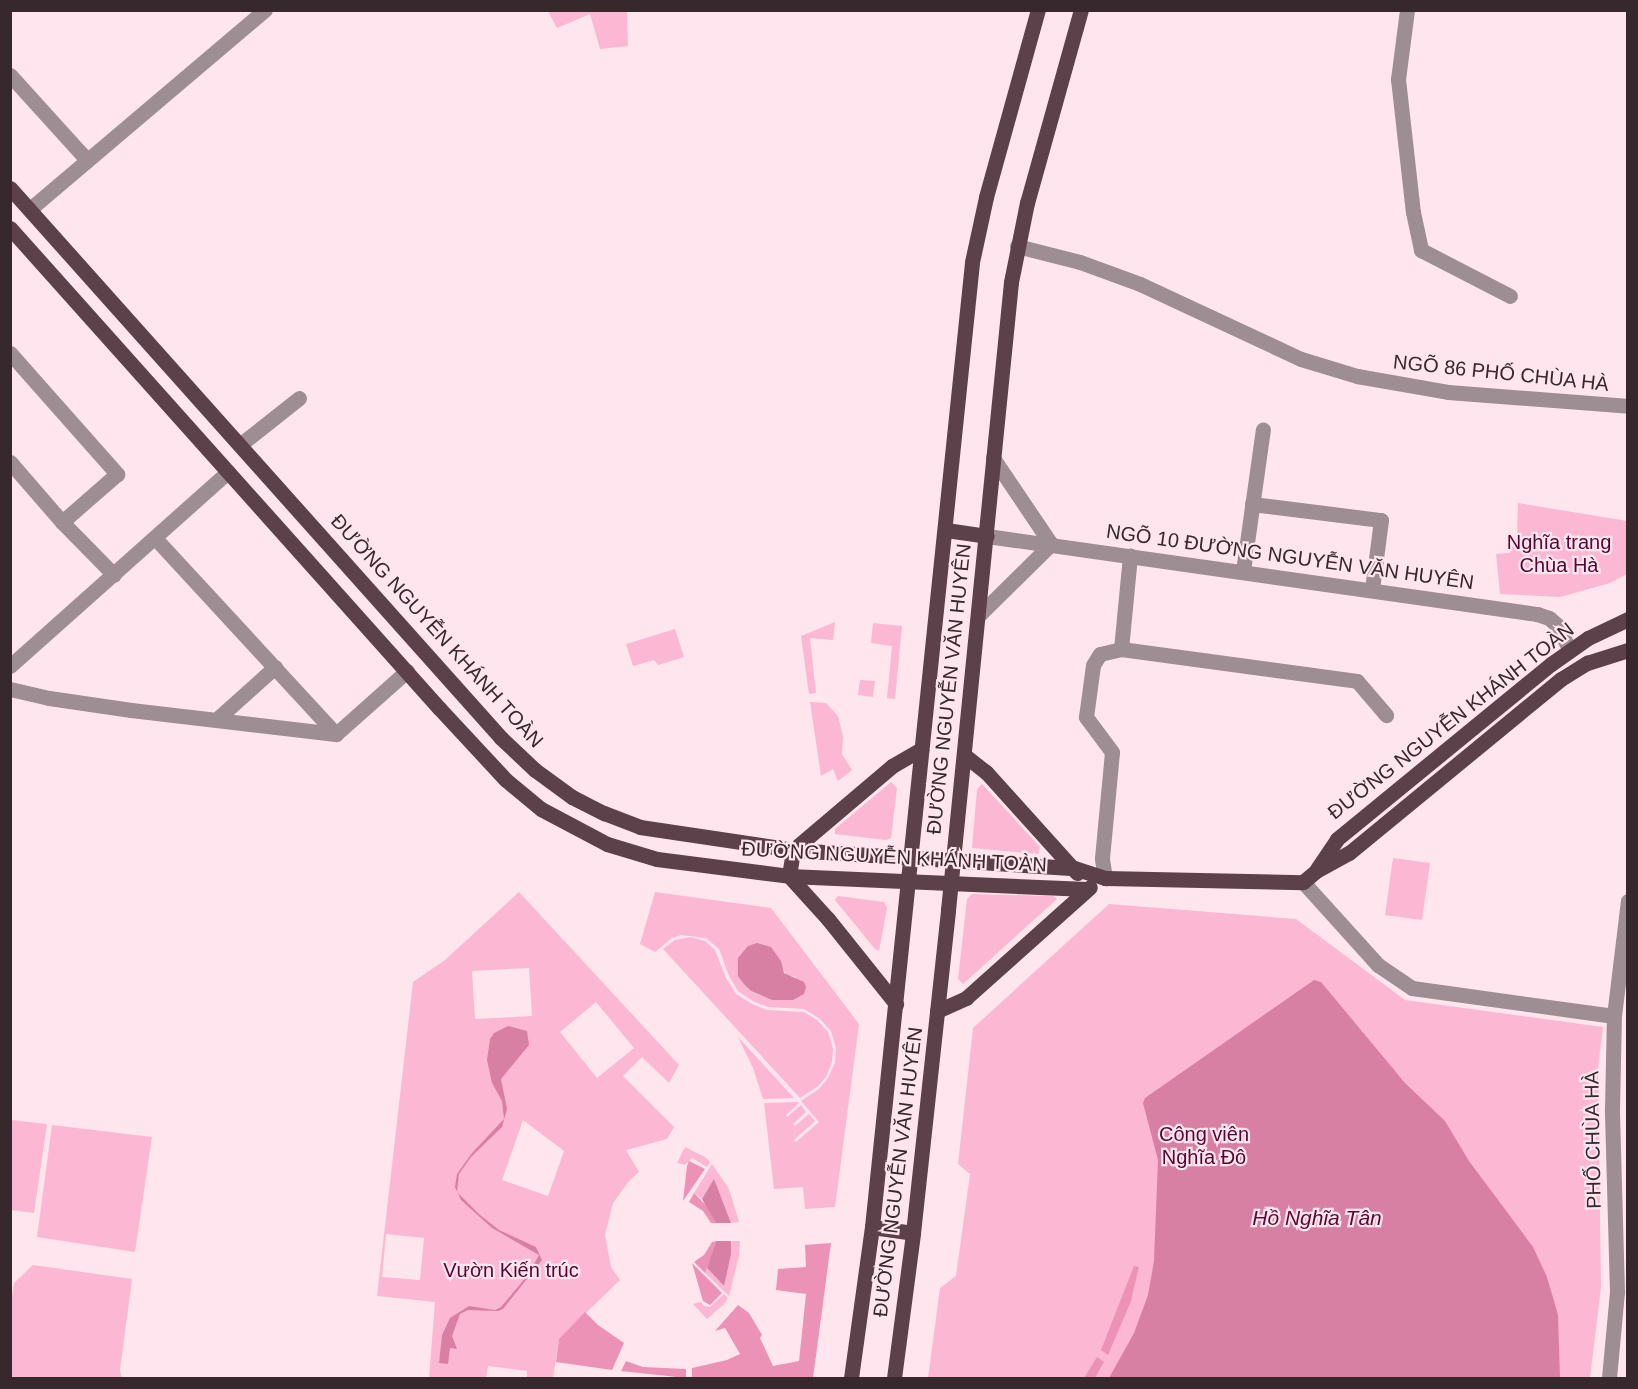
<!DOCTYPE html>
<html>
<head>
<meta charset="utf-8">
<style>
  body { margin:0 }
  #map { position:relative; width:1638px; height:1389px; overflow:hidden; background:#fee5ee; font-family:Helvetica,sans-serif }
  div>[style] { position:absolute }
  [style*='--x'] { left:calc(var(--x)*1px); top:calc(var(--y)*1px); width:calc(var(--w)*1px); rotate:calc(var(--a)*1deg) }
  .green>* { inset:0; background:#fcb7d2 }
  .forest>* { inset:0; background:#ec92b6 }
  .water>* { inset:0; background:#d87fa4 }
  .pier>* { inset:0; background:#fee5ee }
  .minor>* { height:15px; margin:-7.5px; padding:0 7.5px; transform-origin:7.5px; border-radius:7.5px; background:#9e8d93 }
  .major>* { height:15px; margin:-7.5px; padding:0 7.5px; transform-origin:7.5px; border-radius:7.5px; background:#5c414b }
  span { translate:-50% -50%; white-space:nowrap; text-align:center; line-height:1.15; -webkit-text-stroke:4.5px #fee5ee; paint-order:stroke }
  .street-label { font-size:20px; color:#37282e }
  .park-label { font-size:20px; color:#570532 }
  .water-label { font-size:21px; color:#5a0834; font-style:italic }
  .frame { position:absolute; inset:0; border:12px solid #37282e; pointer-events:none }
</style>
</head>
<body>
<div id="map">
  <div class="green">
    <i style="clip-path:polygon(548px 11px,627px 11px,628px 46px,600px 49px,590px 14px,557px 28px)"></i>
    <i style="clip-path:polygon(1518px 503px,1627px 521px,1627px 574px,1610px 583px,1560px 597px,1500px 594px,1496px 554px,1510px 553px,1511px 539px,1517px 539px)"></i>
    <i style="clip-path:polygon(835px 622px,833px 640px,810px 638px,816px 693px,809px 694px,801px 636px)"></i>
    <i style="clip-path:polygon(873px 623px,902px 626px,895px 699px,887px 698px,892px 646px,871px 643px)"></i>
    <i style="clip-path:polygon(675px 629px,684px 657px,658px 665px,654px 660px,633px 666px,626px 644px)"></i>
    <i style="clip-path:polygon(860px 680px,875px 681px,873px 697px,858px 695px)"></i>
    <i style="clip-path:polygon(810px 702px,826px 703px,838px 716px,843px 737px,842px 754px,852px 770px,838px 781px,833px 769px,821px 776px)"></i>
    <i style="clip-path:polygon(891px 782px,897px 788px,891px 838px,886px 840px,835px 834px,835px 829px)"></i>
    <i style="clip-path:polygon(982px 784px,1040px 847px,1038px 854px,972px 848px,977px 789px)"></i>
    <i style="clip-path:polygon(1393px 858px,1430px 863px,1422px 920px,1385px 915px)"></i>
    <i style="clip-path:polygon(evenodd,519px 892px,679px 1065px,669px 1083px,642px 1057px,623px 1076px,674px 1127px,667px 1139px,626px 1150px,639px 1172px,629px 1181px,613px 1203px,605px 1235px,611px 1267px,620px 1280px,559px 1339px,553px 1378px,527px 1378px,527px 1371px,488px 1366px,486px 1378px,429px 1378px,435px 1302px,377px 1296px,413px 982px,445px 960px,519px 892px,529px 968px,532px 1016px,475px 1019px,472px 971px,529px 968px,519px 892px,596px 1002px,634px 1048px,597px 1078px,560px 1032px,596px 1002px,519px 892px,523px 1120px,564px 1151px,548px 1196px,502px 1180px,523px 1120px,519px 892px,386px 1234px,424px 1238px,420px 1280px,382px 1277px,386px 1234px)"></i>
    <i style="clip-path:polygon(evenodd,655px 892px,771px 908px,859px 1024px,835px 1207px,805px 1209px,803px 1187px,774px 1189px,764px 1103px,797px 1102px,799px 1103px,786px 1115px,787px 1117px,801px 1105px,806px 1112px,793px 1124px,795px 1126px,809px 1114px,815px 1121px,794px 1140px,796px 1142px,819px 1122px,801px 1101px,819px 1089px,828px 1078px,835px 1063px,836px 1048px,831px 1031px,819px 1018px,804px 1009px,768px 1007px,753px 1001px,738px 991px,729px 976px,719px 949px,706px 938px,681px 935px,672px 938px,655px 952px,640px 944px,655px 892px,782px 968px,787px 975px,796px 977px,772px 1000px,750px 991px,782px 968px)"></i>
    <i style="clip-path:polygon(972px 894px,1053px 896px,1057px 899px,963px 984px,958px 979px,967px 899px)"></i>
    <i style="clip-path:polygon(838px 896px,884px 902px,887px 908px,879px 951px,875px 949px,835px 900px)"></i>
    <i style="clip-path:polygon(1109px 904px,1296px 919px,1405px 1000px,1603px 1027px,1598px 1068px,1601px 1287px,1590px 1378px,928px 1378px,940px 1288px,956px 1276px,970px 1174px,958px 1164px,973px 1028px)"></i>
    <i style="clip-path:polygon(691px 937px,705px 941px,715px 950px,726px 978px,736px 994px,752px 1004px,767px 1010px,804px 1012px,817px 1020px,828px 1032px,833px 1049px,832px 1062px,826px 1077px,818px 1086px,800px 1098px,663px 949px,675px 940px)"></i>
    <i style="clip-path:polygon(738px 1037px,794px 1098px,763px 1099px,753px 1068px)"></i>
    <i style="clip-path:polygon(11px 1120px,47px 1124px,34px 1213px,11px 1210px)"></i>
    <i style="clip-path:polygon(52px 1125px,152px 1137px,135px 1252px,37px 1237px)"></i>
    <i style="clip-path:polygon(685px 1147px,705px 1157px,710px 1162px,707px 1167px,692px 1158px,685px 1165px,677px 1163px)"></i>
    <i style="clip-path:polygon(712px 1164px,729px 1189px,739px 1222px,731px 1223px,714px 1180px,702px 1199px,694px 1193px)"></i>
    <i style="clip-path:polygon(732px 1241px,740px 1241px,739px 1256px,729px 1296px,705px 1273px,707px 1268px,724px 1286px)"></i>
    <i style="clip-path:polygon(33px 1265px,132px 1279px,120px 1370px,122px 1378px,11px 1378px,10px 1309px,14px 1283px)"></i>
    <i style="clip-path:polygon(724px 1294px,728px 1298px,723px 1305px,707px 1319px,693px 1304px,701px 1302px,704px 1306px,710px 1307px)"></i>
  </div>
  <div class="forest">
    <i style="clip-path:polygon(689px 1161px,705px 1169px,683px 1201px,687px 1166px)"></i>
    <i style="clip-path:polygon(694px 1193px,708px 1207px,716px 1223px,711px 1223px,703px 1211px,689px 1202px)"></i>
    <i style="clip-path:polygon(716px 1241px,710px 1260px,705px 1273px,694px 1262px,704px 1255px,712px 1242px)"></i>
    <i style="clip-path:polygon(831px 1243px,813px 1378px,692px 1378px,692px 1368px,727px 1360px,740px 1354px,725px 1328px,715px 1331px,738px 1305px,749px 1313px,762px 1335px,760px 1338px,773px 1366px,799px 1361px,806px 1294px,776px 1290px,778px 1269px,806px 1267px,805px 1245px)"></i>
    <i style="clip-path:polygon(692px 1263px,722px 1293px,710px 1305px,703px 1301px)"></i>
    <i style="clip-path:polygon(1134px 1266px,1139px 1267px,1131px 1301px,1108px 1355px,1101px 1350px)"></i>
    <i style="clip-path:polygon(585px 1312px,598px 1325px,624px 1343px,612px 1370px,556px 1362px,559px 1339px)"></i>
    <i style="clip-path:polygon(1097px 1357px,1104px 1362px,1095px 1378px,1084px 1378px)"></i>
    <i style="clip-path:polygon(626px 1361px,643px 1367px,686px 1369px,686px 1378px,621px 1371px)"></i>
  </div>
  <div class="water">
    <i style="clip-path:polygon(757px 943px,771px 947px,781px 961px,784px 973px,804px 982px,806px 987px,804px 994px,793px 1000px,772px 1000px,751px 991px,743px 983px,738px 976px,738px 958px,748px 946px)"></i>
    <i style="clip-path:polygon(1314px 980px,1321px 982px,1405px 1083px,1445px 1121px,1469px 1161px,1533px 1247px,1547px 1277px,1558px 1315px,1560px 1378px,1109px 1378px,1134px 1333px,1148px 1295px,1154px 1261px,1158px 1160px,1143px 1103px,1145px 1098px)"></i>
    <i style="clip-path:polygon(508px 1026px,527px 1031px,529px 1045px,501px 1079px,507px 1109px,502px 1127px,471px 1157px,459px 1174px,457px 1192px,480px 1215px,499px 1230px,536px 1247px,542px 1260px,503px 1309px,498px 1311px,468px 1310px,460px 1314px,452px 1336px,457px 1349px,450px 1348px,448px 1364px,439px 1363px,442px 1335px,450px 1318px,469px 1306px,495px 1310px,501px 1307px,527px 1276px,539px 1255px,492px 1228px,461px 1200px,455px 1187px,457px 1174px,472px 1153px,504px 1119px,502px 1101px,492px 1083px,487px 1060px,490px 1039px,494px 1033px)"></i>
    <i style="clip-path:polygon(714px 1179px,731px 1223px,731px 1254px,724px 1286px,707px 1268px,716px 1241px,716px 1223px,702px 1199px)"></i>
  </div>
  <div class="pier">
    <i style="clip-path:polygon(712px 1223px,734px 1223px,735px 1241px,713px 1241px)"></i>
  </div>
  <div class="minor">
    <i style="--x:1407;--y:10;--w:70;--a:97.4"></i>
    <i style="--x:1398;--y:79;--w:134;--a:83.6"></i>
    <i style="--x:1413;--y:212;--w:39;--a:78"></i>
    <i style="--x:1421;--y:250;--w:100;--a:27.3"></i>
    <i style="--x:10;--y:75;--w:115;--a:47.8"></i>
    <i style="--x:30;--y:209;--w:308;--a:-40.3"></i>
    <i style="--x:1017;--y:246;--w:65;--a:14.3"></i>
    <i style="--x:1080;--y:262;--w:64;--a:20.1"></i>
    <i style="--x:1140;--y:284;--w:178;--a:25"></i>
    <i style="--x:1301;--y:359;--w:59;--a:16.9"></i>
    <i style="--x:1357;--y:376;--w:92;--a:10"></i>
    <i style="--x:1448;--y:392;--w:181;--a:4.4"></i>
    <i style="--x:10;--y:353;--w:162;--a:48.5"></i>
    <i style="--x:117;--y:474;--w:73;--a:138.9"></i>
    <i style="--x:241;--y:444;--w:74;--a:-38.4"></i>
    <i style="--x:10;--y:462;--w:79;--a:49.1"></i>
    <i style="--x:62;--y:522;--w:74;--a:45.5"></i>
    <i style="--x:1252;--y:504;--w:130;--a:7.1"></i>
    <i style="--x:1381;--y:520;--w:70;--a:97.4"></i>
    <i style="--x:987;--y:536;--w:556;--a:8.07"></i>
    <i style="--x:1537;--y:614;--w:13;--a:18"></i>
    <i style="--x:1549;--y:618;--w:11;--a:41"></i>
    <i style="--x:1557;--y:625;--w:28;--a:63"></i>
    <i style="--x:155;--y:538;--w:267;--a:47.3"></i>
    <i style="--x:1243;--y:571;--w:143;--a:-82"></i>
    <i style="--x:978;--y:616;--w:103;--a:-44.6"></i>
    <i style="--x:1051;--y:544;--w:104;--a:-124"></i>
    <i style="--x:1121;--y:649;--w:94;--a:-84.5"></i>
    <i style="--x:10;--y:666;--w:292;--a:-41.7"></i>
    <i style="--x:10;--y:689;--w:40;--a:13"></i>
    <i style="--x:49;--y:698;--w:83;--a:8.3"></i>
    <i style="--x:131;--y:710;--w:206;--a:6.7"></i>
    <i style="--x:336;--y:734;--w:95;--a:-41.6"></i>
    <i style="--x:217;--y:719;--w:78;--a:-41.9"></i>
    <i style="--x:1105;--y:878;--w:20;--a:-99"></i>
    <i style="--x:1102;--y:858;--w:106;--a:-84.6"></i>
    <i style="--x:1112;--y:752;--w:44;--a:-126.6"></i>
    <i style="--x:1086;--y:717;--w:52;--a:-82.3"></i>
    <i style="--x:1093;--y:665;--w:13;--a:-58"></i>
    <i style="--x:1100;--y:654;--w:22;--a:-13"></i>
    <i style="--x:1121;--y:649;--w:238;--a:7.7"></i>
    <i style="--x:1357;--y:681;--w:45;--a:49.5"></i>
    <i style="--x:1303;--y:882;--w:112;--a:47.9"></i>
    <i style="--x:1378;--y:965;--w:41;--a:34.1"></i>
    <i style="--x:1412;--y:988;--w:204;--a:7.9"></i>
    <i style="--x:1609;--y:1378;--w:86;--a:-84.7"></i>
    <i style="--x:1617;--y:1292;--w:183;--a:-91.6"></i>
    <i style="--x:1612;--y:1109;--w:93;--a:-88.8"></i>
    <i style="--x:1614;--y:1016;--w:116;--a:-83.1"></i>
  </div>
  <div class="major">
    <i style="--x:10;--y:188;--w:737;--a:48.24"></i>
    <i style="--x:501;--y:738;--w:47;--a:43.3"></i>
    <i style="--x:535;--y:770;--w:46;--a:36.1"></i>
    <i style="--x:572;--y:797;--w:36;--a:27"></i>
    <i style="--x:604;--y:813;--w:39;--a:21"></i>
    <i style="--x:640;--y:827;--w:155;--a:8.5"></i>
    <i style="--x:793;--y:850;--w:282;--a:3.7"></i>
    <i style="--x:1074;--y:868;--w:33;--a:18"></i>
    <i style="--x:1105;--y:878;--w:198;--a:1.2"></i>
    <i style="--x:1303;--y:882;--w:17;--a:-40"></i>
    <i style="--x:1316;--y:871;--w:38;--a:-29"></i>
    <i style="--x:1349;--y:853;--w:274;--a:-39.4"></i>
    <i style="--x:1561;--y:679;--w:31;--a:-32"></i>
    <i style="--x:1587;--y:663;--w:43;--a:-17.6"></i>
    <i style="--x:10;--y:228;--w:644;--a:48.21"></i>
    <i style="--x:439;--y:708;--w:98;--a:47.1"></i>
    <i style="--x:506;--y:780;--w:45;--a:39.6"></i>
    <i style="--x:541;--y:809;--w:75;--a:27.9"></i>
    <i style="--x:607;--y:844;--w:52;--a:16.7"></i>
    <i style="--x:657;--y:859;--w:133;--a:7.3"></i>
    <i style="--x:789;--y:876;--w:298;--a:2.5"></i>
    <i style="--x:946;--y:530;--w:41;--a:8.3"></i>
    <i style="--x:964;--y:755;--w:28;--a:38"></i>
    <i style="--x:986;--y:772;--w:136;--a:48"></i>
    <i style="--x:1317;--y:869;--w:36;--a:-56"></i>
    <i style="--x:1337;--y:839;--w:276;--a:-39.3"></i>
    <i style="--x:1551;--y:664;--w:45;--a:-35.1"></i>
    <i style="--x:1588;--y:638;--w:44;--a:-25.4"></i>
    <i style="--x:789;--y:876;--w:26;--a:-81"></i>
    <i style="--x:793;--y:850;--w:130;--a:-40.3"></i>
    <i style="--x:892;--y:766;--w:34;--a:-30"></i>
    <i style="--x:789;--y:876;--w:58;--a:47.8"></i>
    <i style="--x:828;--y:919;--w:109;--a:51.3"></i>
    <i style="--x:937;--y:1011;--w:32;--a:-24"></i>
    <i style="--x:966;--y:998;--w:166;--a:-41.8"></i>
    <i style="--x:872;--y:1227;--w:41;--a:8.3"></i>
    <i style="--x:851;--y:1378;--w:152;--a:-82.1"></i>
    <i style="--x:872;--y:1227;--w:970;--a:-84.08"></i>
    <i style="--x:972;--y:262;--w:66;--a:-77.8"></i>
    <i style="--x:986;--y:197;--w:194;--a:-74.5"></i>
    <i style="--x:894;--y:1378;--w:146;--a:-82.5"></i>
    <i style="--x:913;--y:1233;--w:325;--a:-83.8"></i>
    <i style="--x:948;--y:910;--w:631;--a:-84.27"></i>
    <i style="--x:1011;--y:282;--w:81;--a:-78.6"></i>
    <i style="--x:1027;--y:203;--w:200;--a:-74.4"></i>
  </div>
  <div class="street-label">
    <span style="left:1501px;top:373px;rotate:6deg">NGÕ 86 PHỐ CHÙA HÀ</span>
    <span style="left:1290px;top:557px;rotate:8deg">NGÕ 10 ĐƯỜNG NGUYỄN VĂN HUYÊN</span>
    <span style="left:437px;top:631px;rotate:48deg">ĐƯỜNG NGUYỄN KHÁNH TOÀN</span>
    <span style="left:949px;top:689px;rotate:-84deg">ĐƯỜNG NGUYỄN VĂN HUYÊN</span>
    <span style="left:1451px;top:721px;rotate:-38deg">ĐƯỜNG NGUYỄN KHÁNH TOÀN</span>
    <span style="left:894px;top:857px;rotate:3deg">ĐƯỜNG NGUYỄN KHÁNH TOÀN</span>
    <span style="left:1593px;top:1140px;rotate:-91deg">PHỐ CHÙA HÀ</span>
    <span style="left:898px;top:1172px;rotate:-83deg">ĐƯỜNG NGUYỄN VĂN HUYÊN</span>
  </div>
  <div class="park-label">
    <span style="left:1559px;top:554px">Nghĩa trang<br>Chùa Hà</span>
    <span style="left:1204px;top:1146px">Công viên<br>Nghĩa Đô</span>
    <span style="left:511px;top:1270px">Vườn Kiến trúc</span>
  </div>
  <div class="water-label">
    <span style="left:1317px;top:1218px">Hồ Nghĩa Tân</span>
  </div>
  <div class="frame"></div>
</div>
</body>
</html>
